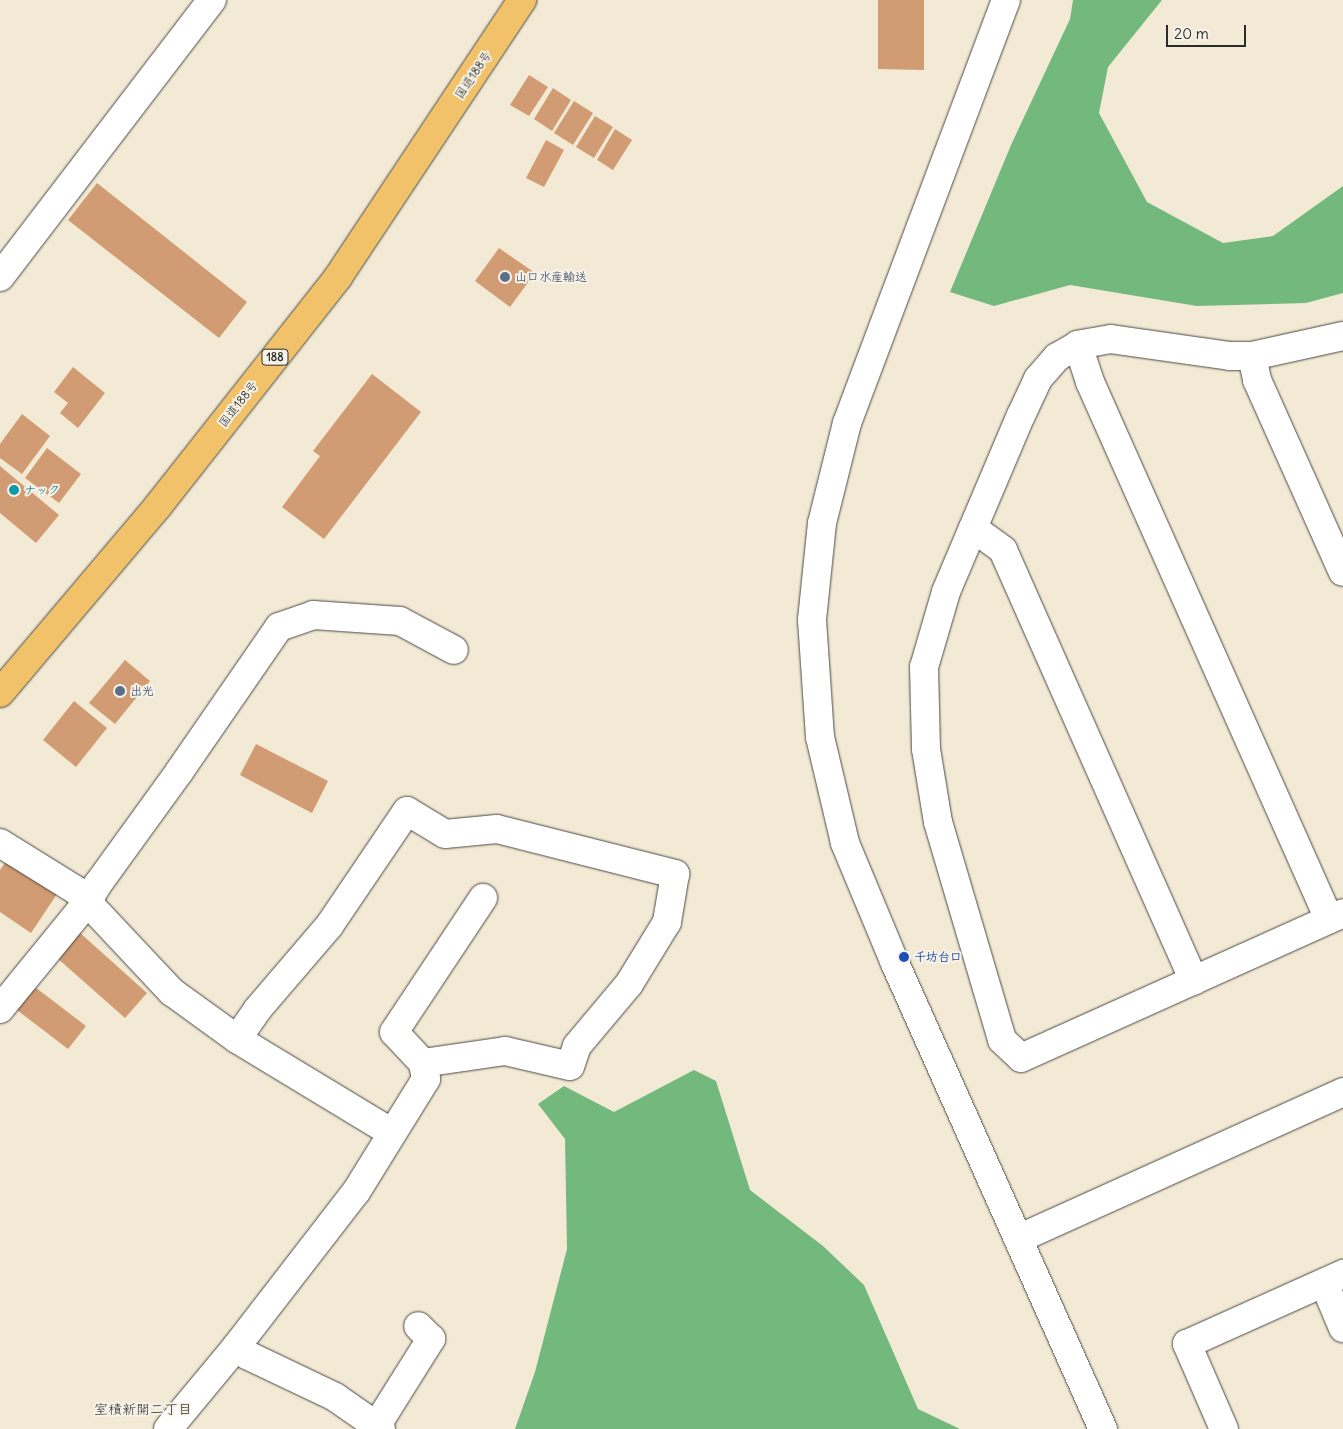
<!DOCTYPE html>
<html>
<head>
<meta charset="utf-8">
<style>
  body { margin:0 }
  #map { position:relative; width:1343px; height:1429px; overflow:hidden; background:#f3ead5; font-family:Delius,"Klee One",sans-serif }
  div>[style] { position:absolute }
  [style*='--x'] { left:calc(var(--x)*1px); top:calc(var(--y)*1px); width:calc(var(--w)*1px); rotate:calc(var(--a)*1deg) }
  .forest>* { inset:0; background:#73b97e }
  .building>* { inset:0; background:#d19c73 }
  .roads { filter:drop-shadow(0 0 1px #494844) drop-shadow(0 0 1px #494844) }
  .minor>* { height:28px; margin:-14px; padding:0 14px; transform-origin:14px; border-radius:14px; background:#fff }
  .highway>* { height:28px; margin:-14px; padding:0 14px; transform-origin:14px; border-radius:14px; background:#f2c26a }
  .dots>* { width:14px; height:14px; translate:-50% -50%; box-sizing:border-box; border:2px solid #f7f3e8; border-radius:50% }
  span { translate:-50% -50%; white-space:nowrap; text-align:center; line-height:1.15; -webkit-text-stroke:4px #f7f3e8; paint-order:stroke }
  .shield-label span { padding:1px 4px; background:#f7f3e8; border:1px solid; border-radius:4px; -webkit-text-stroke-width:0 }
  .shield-label { font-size:11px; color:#2b2b2b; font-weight:700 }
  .street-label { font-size:12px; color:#2b2b2b }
  .service-label { font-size:12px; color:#4e5e75; font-weight:700 }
  .left { translate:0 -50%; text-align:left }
  .culture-label { font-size:12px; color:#0d838f; font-weight:700 }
  .transit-label { font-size:12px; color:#164399; font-weight:700 }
  .neighbourhood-label { font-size:14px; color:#2b2b2b }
  .scale { position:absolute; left:1166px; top:25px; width:80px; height:22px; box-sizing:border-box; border:2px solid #2b2b2b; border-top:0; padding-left:6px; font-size:15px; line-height:18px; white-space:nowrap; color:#2b2b2b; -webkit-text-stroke:4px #f7f3e8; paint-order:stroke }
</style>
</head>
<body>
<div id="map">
  <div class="forest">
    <i style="clip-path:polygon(1073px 0,1162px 0,1108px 67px,1099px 113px,1147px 202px,1223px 243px,1273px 236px,1343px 186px,1343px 293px,1306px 303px,1197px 306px,1070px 285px,994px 306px,950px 292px,1011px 145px,1070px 19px)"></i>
    <i style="clip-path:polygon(694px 1070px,716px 1081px,750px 1190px,823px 1246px,864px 1285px,918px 1409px,960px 1429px,515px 1429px,535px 1372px,567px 1249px,565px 1139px,538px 1104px,564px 1086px,614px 1112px)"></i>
  </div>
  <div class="building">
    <i style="clip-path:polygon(878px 0,924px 0,924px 70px,878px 69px)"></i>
    <i style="clip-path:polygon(529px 75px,548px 87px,529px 116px,510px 105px)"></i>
    <i style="clip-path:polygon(553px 88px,571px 100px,552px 131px,534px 119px)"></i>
    <i style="clip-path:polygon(574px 101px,593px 113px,573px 145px,554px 133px)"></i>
    <i style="clip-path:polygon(595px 116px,613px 127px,594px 158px,576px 147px)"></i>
    <i style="clip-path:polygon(615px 129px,632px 140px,613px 170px,597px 160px)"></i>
    <i style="clip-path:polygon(546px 140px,564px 150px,544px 187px,526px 178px)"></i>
    <i style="clip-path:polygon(97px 183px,247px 302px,219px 338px,68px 220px)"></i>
    <i style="clip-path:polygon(499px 248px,535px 273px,510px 307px,475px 281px)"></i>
    <i style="clip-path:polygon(73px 367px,105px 393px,78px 428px,60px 413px,68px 403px,54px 392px)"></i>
    <i style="clip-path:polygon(372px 374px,421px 412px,324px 539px,282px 507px,320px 456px,313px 451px)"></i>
    <i style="clip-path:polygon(22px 414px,50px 436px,22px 474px,0 458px,0 444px)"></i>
    <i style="clip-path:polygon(47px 448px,81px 474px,59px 503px,25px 478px)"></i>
    <i style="clip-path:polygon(0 466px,59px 515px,36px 543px,0 513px)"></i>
    <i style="clip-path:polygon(125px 660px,150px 681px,115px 724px,89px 703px)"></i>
    <i style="clip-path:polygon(74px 701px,107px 728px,76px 767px,43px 740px)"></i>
    <i style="clip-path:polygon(256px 744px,328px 781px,312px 813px,240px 775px)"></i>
    <i style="clip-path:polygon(7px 860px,57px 894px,31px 933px,0 912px,0 870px)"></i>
    <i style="clip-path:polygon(79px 932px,147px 993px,125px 1018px,56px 957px)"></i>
    <i style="clip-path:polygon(31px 984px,86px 1026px,68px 1049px,13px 1007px)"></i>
  </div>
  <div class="roads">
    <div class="minor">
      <i style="--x:1006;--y:0;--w:452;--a:110.6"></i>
      <i style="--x:847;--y:423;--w:103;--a:104"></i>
      <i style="--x:822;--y:523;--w:98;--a:95.9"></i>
      <i style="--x:812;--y:620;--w:117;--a:86.1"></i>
      <i style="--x:820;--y:737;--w:109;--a:76.7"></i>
      <i style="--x:845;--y:843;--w:128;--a:67.4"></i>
      <i style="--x:894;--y:961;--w:513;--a:65.94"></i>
      <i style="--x:0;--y:277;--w:349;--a:-52.6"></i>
      <i style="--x:1343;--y:336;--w:93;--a:167.6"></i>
      <i style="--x:1252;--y:356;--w:22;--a:180"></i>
      <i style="--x:1230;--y:356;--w:120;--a:-171.9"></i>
      <i style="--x:1111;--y:339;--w:34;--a:170"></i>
      <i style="--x:1078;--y:345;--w:24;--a:150"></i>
      <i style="--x:1057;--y:357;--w:29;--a:131"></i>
      <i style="--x:1038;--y:379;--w:40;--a:115"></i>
      <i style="--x:1021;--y:415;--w:192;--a:113"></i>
      <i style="--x:946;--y:592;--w:78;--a:106.3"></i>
      <i style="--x:924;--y:667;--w:82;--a:88.6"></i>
      <i style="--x:926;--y:749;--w:74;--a:80.7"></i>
      <i style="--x:938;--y:822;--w:227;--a:73.6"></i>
      <i style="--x:1002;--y:1040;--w:26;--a:43"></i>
      <i style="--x:1021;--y:1058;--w:353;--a:-24.2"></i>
      <i style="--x:1078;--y:345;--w:39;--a:72"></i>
      <i style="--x:1090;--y:382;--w:588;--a:66.01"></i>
      <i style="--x:1252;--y:356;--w:25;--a:78"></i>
      <i style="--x:1257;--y:380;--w:210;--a:65.9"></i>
      <i style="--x:973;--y:528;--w:37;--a:36"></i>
      <i style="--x:1003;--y:550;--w:471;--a:66.1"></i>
      <i style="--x:0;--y:843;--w:91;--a:31.9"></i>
      <i style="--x:77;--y:891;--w:139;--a:46.8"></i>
      <i style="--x:172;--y:992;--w:80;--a:35.9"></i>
      <i style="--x:237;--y:1039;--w:181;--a:31.2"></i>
      <i style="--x:0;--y:1009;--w:139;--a:-50.8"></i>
      <i style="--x:88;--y:901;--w:20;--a:-60"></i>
      <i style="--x:98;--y:884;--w:138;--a:-54.1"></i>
      <i style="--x:179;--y:772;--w:176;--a:-55.4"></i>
      <i style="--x:279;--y:627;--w:36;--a:-19"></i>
      <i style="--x:313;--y:615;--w:87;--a:3.9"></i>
      <i style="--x:400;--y:621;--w:61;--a:28.2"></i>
      <i style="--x:237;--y:1039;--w:35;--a:-55"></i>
      <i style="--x:257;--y:1010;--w:111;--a:-49.4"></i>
      <i style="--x:329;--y:926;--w:139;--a:-55.9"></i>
      <i style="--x:407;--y:811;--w:44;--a:31.2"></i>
      <i style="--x:445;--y:834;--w:52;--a:-5.5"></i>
      <i style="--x:497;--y:829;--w:184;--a:14.2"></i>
      <i style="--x:675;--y:874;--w:49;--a:99.5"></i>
      <i style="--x:667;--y:922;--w:73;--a:121.5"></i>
      <i style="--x:629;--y:984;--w:81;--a:130"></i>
      <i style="--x:577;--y:1046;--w:21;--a:109"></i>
      <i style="--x:570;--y:1066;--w:67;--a:-167"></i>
      <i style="--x:505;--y:1051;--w:83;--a:171.7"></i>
      <i style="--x:1018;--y:1239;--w:357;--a:-24.3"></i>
      <i style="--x:1324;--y:1283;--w:49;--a:67.1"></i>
      <i style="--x:236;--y:1347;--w:14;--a:36"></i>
      <i style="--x:247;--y:1355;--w:98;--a:25.5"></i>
      <i style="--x:335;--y:1397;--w:56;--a:34.8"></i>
      <i style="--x:377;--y:1425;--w:102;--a:-57.9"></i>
      <i style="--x:431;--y:1339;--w:18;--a:-135"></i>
      <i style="--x:168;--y:1429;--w:107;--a:-50.3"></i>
      <i style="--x:236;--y:1347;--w:196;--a:-52.3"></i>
      <i style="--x:356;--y:1192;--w:133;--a:-58.2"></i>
      <i style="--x:426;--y:1079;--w:16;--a:-101"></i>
      <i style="--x:423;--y:1063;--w:42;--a:-133.1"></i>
      <i style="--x:394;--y:1032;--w:161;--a:-56.4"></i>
      <i style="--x:1224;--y:1429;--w:93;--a:-113.5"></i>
      <i style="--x:1187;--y:1344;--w:171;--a:-24.2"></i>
    </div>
    <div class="highway">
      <i style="--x:0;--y:693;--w:245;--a:-49.8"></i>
      <i style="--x:158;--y:506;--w:291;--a:-51.8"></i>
      <i style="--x:338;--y:277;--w:333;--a:-56.4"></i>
    </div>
  </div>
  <div class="dots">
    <i style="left:505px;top:277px;background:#5c6f8a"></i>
    <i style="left:14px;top:490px;background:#0f9aa8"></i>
    <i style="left:120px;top:691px;background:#5c6f8a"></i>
    <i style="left:904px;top:957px;background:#1a4fb4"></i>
  </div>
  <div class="shield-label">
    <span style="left:275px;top:357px">188</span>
  </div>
  <div class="street-label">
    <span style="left:473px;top:75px;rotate:-56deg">国道188号</span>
    <span style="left:238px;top:404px;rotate:-52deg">国道188号</span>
  </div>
  <div class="service-label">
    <span class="left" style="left:515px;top:277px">山口水産輸送</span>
    <span class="left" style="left:130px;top:691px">出光</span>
  </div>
  <div class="culture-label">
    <span class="left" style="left:24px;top:490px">ナック</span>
  </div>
  <div class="transit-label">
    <span class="left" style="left:914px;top:957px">千坊台口</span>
  </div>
  <div class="neighbourhood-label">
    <span style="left:143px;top:1409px">室積新開二丁目</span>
  </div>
  <div class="scale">20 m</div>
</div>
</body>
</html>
